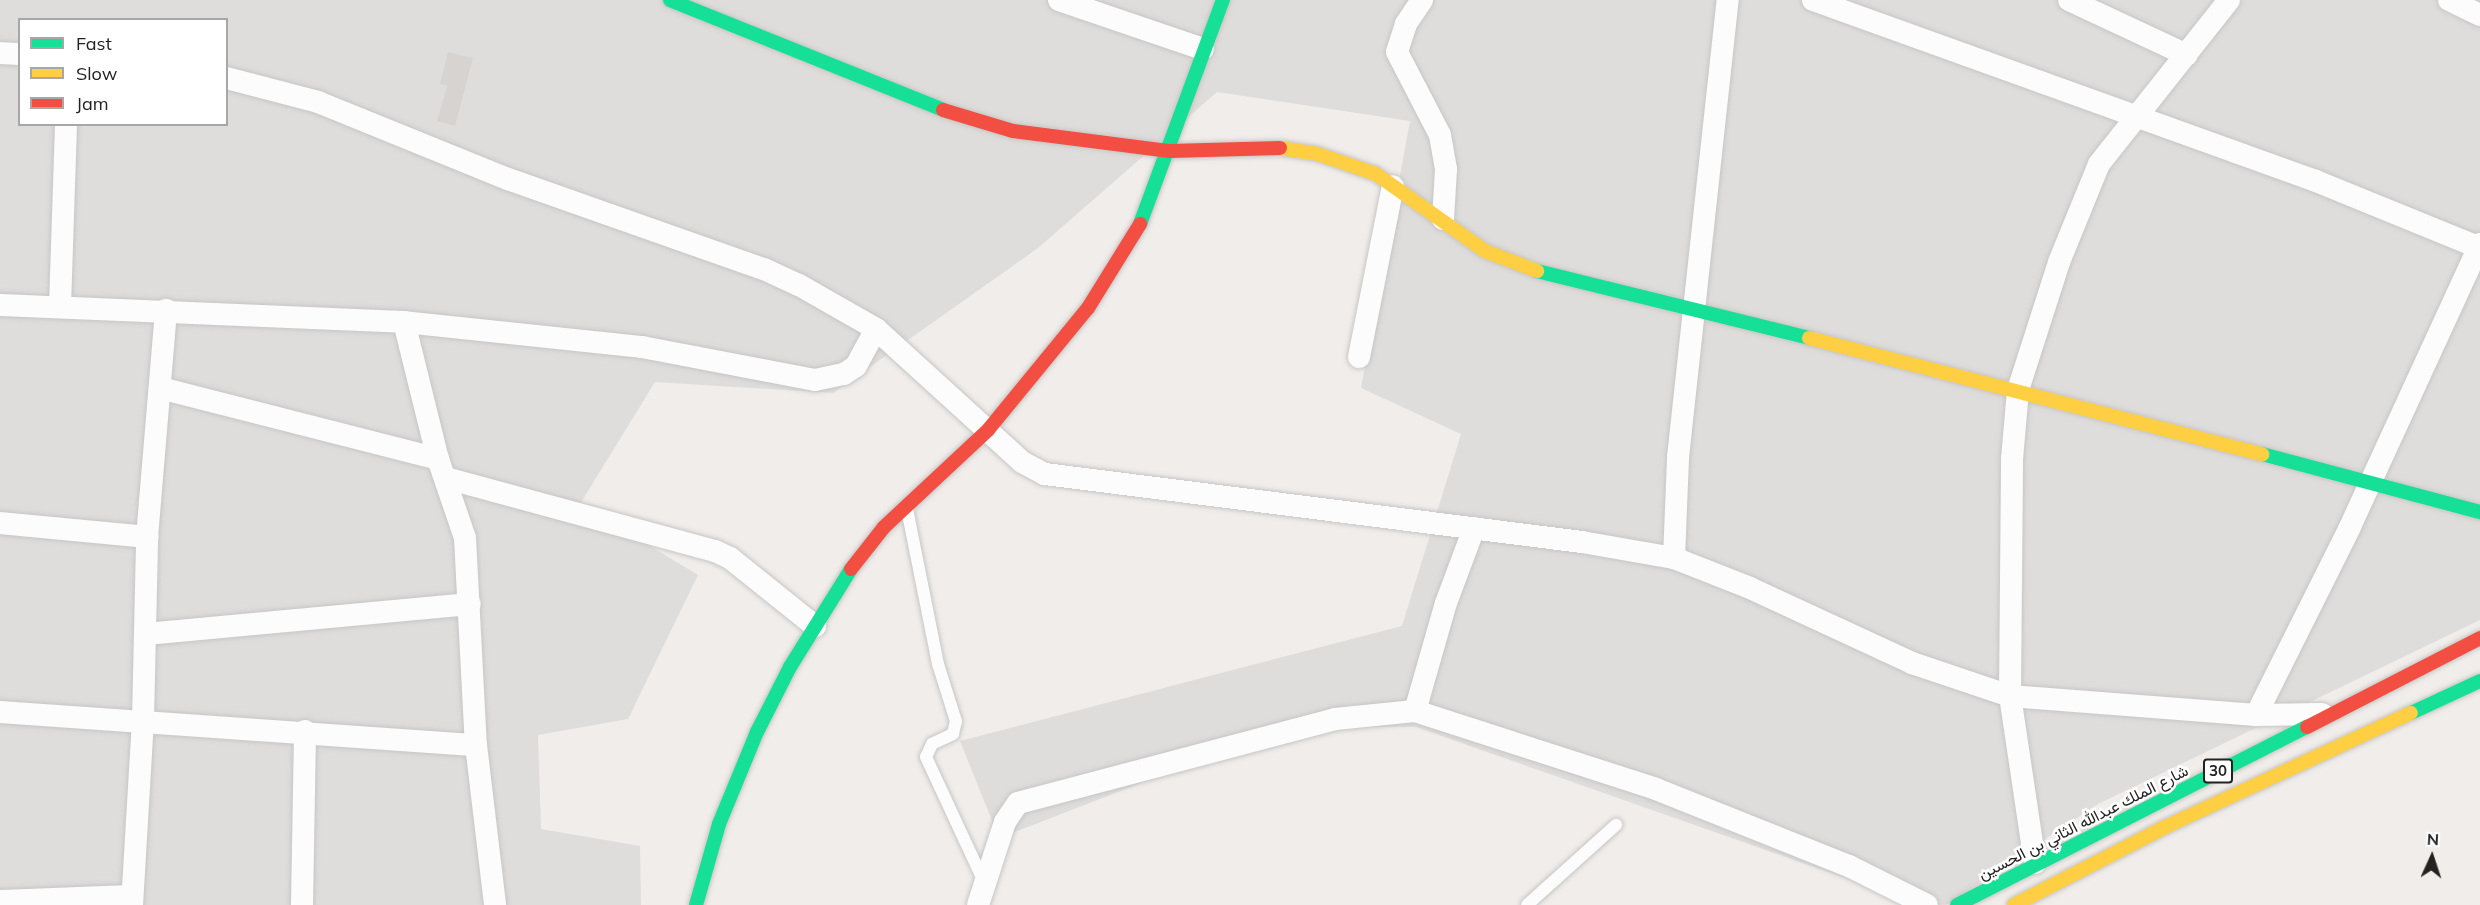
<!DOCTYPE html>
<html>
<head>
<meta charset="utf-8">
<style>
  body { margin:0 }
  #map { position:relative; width:2480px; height:905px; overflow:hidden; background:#f0edea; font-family:Mulish,Vazirmatn,sans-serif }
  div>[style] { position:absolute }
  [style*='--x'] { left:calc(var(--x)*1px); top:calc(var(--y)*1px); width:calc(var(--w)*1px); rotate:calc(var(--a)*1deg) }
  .residential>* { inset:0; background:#dfdddc }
  .building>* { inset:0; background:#d7d3d1 }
  .roads { filter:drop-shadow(0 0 2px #c7c6c5) drop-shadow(0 0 2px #c7c6c5) }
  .lane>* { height:12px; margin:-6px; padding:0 6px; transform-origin:6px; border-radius:6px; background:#fdfcfc }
  .street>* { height:22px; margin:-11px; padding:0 11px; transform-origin:11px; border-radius:11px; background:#fdfcfc }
  .fast>* { height:14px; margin:-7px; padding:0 7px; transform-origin:7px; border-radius:7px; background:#16e098 }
  .slow>* { height:14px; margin:-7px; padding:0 7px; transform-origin:7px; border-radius:7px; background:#ffcf43 }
  .jam>* { height:14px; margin:-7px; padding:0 7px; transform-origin:7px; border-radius:7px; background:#f24e42 }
  span { translate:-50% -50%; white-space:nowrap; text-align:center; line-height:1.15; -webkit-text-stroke:5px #fff; paint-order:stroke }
  .shield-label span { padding:2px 4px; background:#fff; border:2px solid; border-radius:4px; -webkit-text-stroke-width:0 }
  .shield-label { font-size:15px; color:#222; font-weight:700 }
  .street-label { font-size:16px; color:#222 }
  .legend { position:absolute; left:18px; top:18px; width:210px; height:108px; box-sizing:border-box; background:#fff; border:2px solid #a7a7a7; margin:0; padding:8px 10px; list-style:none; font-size:18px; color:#222 }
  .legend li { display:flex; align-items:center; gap:12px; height:30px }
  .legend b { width:30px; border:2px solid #a7a7a7 }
  .north { position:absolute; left:2402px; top:827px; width:60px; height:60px; -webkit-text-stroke:4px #fff; paint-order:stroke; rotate:3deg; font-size:16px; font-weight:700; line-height:24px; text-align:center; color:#222 }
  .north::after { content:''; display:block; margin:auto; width:21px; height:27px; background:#222; clip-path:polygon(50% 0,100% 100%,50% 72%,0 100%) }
</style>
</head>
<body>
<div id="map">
  <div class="residential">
    <i style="clip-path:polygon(evenodd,0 0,2480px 0,2480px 620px,2098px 804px,1946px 905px,1922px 905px,1416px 727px,1286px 727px,999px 838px,960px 741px,1402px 626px,1461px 434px,1361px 388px,1410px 121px,1217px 92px,1038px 248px,833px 393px,655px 382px,580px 504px,698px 575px,628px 719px,538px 735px,541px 829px,640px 846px,641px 905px,0 905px,0 0,20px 20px,226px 20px,226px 124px,20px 124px,20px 20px)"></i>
  </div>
  <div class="building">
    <i style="clip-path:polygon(448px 52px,473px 58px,455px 126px,437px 121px,447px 86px,440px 84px)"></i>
  </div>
  <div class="roads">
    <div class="lane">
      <i style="--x:907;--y:509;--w:158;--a:78.7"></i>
      <i style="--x:938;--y:664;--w:60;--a:72.5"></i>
      <i style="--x:956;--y:721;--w:13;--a:103"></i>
      <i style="--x:953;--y:734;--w:23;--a:155"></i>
      <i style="--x:932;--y:744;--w:14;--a:115"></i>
      <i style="--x:926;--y:757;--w:140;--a:65.1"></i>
      <i style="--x:1527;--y:905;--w:120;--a:-42"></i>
    </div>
    <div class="street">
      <i style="--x:1059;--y:0;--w:152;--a:18.8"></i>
      <i style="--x:1422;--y:0;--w:29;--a:124"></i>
      <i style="--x:1406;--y:24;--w:29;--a:108"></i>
      <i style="--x:1397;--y:52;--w:93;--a:62.6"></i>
      <i style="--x:1440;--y:135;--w:35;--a:80"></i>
      <i style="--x:1446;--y:169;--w:50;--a:93.4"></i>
      <i style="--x:1813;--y:0;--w:535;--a:19.79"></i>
      <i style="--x:2316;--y:181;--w:177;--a:22.2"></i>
      <i style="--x:2069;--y:0;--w:130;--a:25"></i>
      <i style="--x:2449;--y:0;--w:34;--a:26"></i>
      <i style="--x:0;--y:53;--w:20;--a:3"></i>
      <i style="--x:226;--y:78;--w:95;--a:14.6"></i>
      <i style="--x:318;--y:102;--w:205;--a:22.1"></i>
      <i style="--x:508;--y:179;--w:271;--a:19.4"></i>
      <i style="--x:764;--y:269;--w:38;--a:25"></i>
      <i style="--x:799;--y:285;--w:89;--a:29.7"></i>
      <i style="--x:876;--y:329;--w:197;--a:42.3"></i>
      <i style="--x:1022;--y:462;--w:26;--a:28"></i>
      <i style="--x:1045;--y:474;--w:541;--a:7.22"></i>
      <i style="--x:1582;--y:542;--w:93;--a:9.9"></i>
      <i style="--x:1674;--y:558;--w:82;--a:21.5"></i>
      <i style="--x:1750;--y:588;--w:179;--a:24.8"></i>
      <i style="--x:1912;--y:663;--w:103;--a:18.6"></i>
      <i style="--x:2010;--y:696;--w:247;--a:4.4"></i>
      <i style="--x:2256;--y:715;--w:66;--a:-0.9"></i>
      <i style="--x:0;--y:305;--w:404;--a:2.4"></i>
      <i style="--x:404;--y:322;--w:239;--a:6"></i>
      <i style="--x:642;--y:347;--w:176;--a:10.8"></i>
      <i style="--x:815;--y:380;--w:30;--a:-12"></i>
      <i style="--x:844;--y:374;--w:14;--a:-34"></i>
      <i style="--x:856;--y:366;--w:42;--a:-61.6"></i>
      <i style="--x:60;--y:306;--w:182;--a:-88.1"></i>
      <i style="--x:404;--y:322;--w:141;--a:76.1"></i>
      <i style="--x:438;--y:459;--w:83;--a:71.1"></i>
      <i style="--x:465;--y:538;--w:207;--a:87"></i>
      <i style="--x:476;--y:745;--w:161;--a:83.2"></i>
      <i style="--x:1359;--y:357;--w:174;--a:-78.8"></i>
      <i style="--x:160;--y:388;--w:287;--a:14.3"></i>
      <i style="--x:446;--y:478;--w:279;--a:15.2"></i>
      <i style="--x:715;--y:551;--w:17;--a:25"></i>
      <i style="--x:730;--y:558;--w:109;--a:38.7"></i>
      <i style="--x:0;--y:523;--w:148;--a:5.4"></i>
      <i style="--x:1674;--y:558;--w:101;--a:-87.7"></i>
      <i style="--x:1678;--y:457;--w:460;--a:-83.8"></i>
      <i style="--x:146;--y:634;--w:325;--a:-5.3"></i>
      <i style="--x:1415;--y:711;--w:112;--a:-74"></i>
      <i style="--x:1446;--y:603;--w:80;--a:-69.5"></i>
      <i style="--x:0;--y:712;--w:477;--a:4"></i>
      <i style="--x:2256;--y:715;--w:208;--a:-63.4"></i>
      <i style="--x:2349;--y:529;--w:314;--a:-65.3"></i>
      <i style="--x:2035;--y:863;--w:169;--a:-98.5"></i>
      <i style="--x:2010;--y:696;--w:237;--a:-89.5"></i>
      <i style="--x:2012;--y:459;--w:69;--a:-85"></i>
      <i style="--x:2018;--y:390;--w:134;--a:-72.2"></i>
      <i style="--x:2059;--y:262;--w:106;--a:-67.8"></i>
      <i style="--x:2099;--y:164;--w:209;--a:-51.6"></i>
      <i style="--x:0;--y:901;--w:132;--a:-2.2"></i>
      <i style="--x:132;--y:905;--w:185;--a:-86.6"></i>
      <i style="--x:143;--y:720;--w:183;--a:-88.7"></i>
      <i style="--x:147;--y:537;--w:228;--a:-85.2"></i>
      <i style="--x:302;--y:905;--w:174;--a:-89"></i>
      <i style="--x:978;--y:905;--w:87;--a:-72"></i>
      <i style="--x:1005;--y:822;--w:23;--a:-56"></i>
      <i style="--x:1018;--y:803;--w:328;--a:-14.8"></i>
      <i style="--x:1335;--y:719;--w:80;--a:-5.7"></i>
      <i style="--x:1415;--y:711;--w:253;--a:17.9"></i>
      <i style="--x:1656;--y:789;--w:208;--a:21.8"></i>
      <i style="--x:1849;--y:866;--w:87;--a:26.6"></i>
    </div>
    <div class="fast">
      <i style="--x:670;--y:0;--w:294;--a:21.9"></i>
      <i style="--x:1140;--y:224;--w:239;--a:-69.7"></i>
      <i style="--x:1537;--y:271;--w:280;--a:13.8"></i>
      <i style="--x:2262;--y:454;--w:226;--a:14.9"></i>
      <i style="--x:2411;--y:713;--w:76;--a:-24.9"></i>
      <i style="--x:696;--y:905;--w:84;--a:-74.1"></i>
      <i style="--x:719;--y:824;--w:100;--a:-67.6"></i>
      <i style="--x:757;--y:732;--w:73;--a:-63.1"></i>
      <i style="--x:790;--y:667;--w:115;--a:-58.1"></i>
      <i style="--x:1957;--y:905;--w:393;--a:-27"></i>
    </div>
    <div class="slow">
      <i style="--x:1280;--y:148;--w:38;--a:9"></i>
      <i style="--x:1318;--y:154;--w:61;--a:19"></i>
      <i style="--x:1376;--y:174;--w:133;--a:35.2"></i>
      <i style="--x:1485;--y:251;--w:56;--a:21"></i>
      <i style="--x:1809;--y:338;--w:468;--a:14.4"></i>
      <i style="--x:2014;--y:905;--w:170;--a:-27.3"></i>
      <i style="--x:2165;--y:827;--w:271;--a:-24.9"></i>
    </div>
    <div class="jam">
      <i style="--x:943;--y:110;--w:73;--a:16.7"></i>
      <i style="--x:1013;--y:131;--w:158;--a:7.3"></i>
      <i style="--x:1170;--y:151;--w:110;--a:-1.6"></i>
      <i style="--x:851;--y:569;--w:53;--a:-51.8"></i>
      <i style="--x:884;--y:527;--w:142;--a:-43"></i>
      <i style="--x:988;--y:430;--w:158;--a:-50.7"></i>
      <i style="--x:1088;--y:308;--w:99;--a:-58.2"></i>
      <i style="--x:2307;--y:727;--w:195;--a:-27.2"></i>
    </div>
  </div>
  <div class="shield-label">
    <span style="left:2218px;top:771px">30</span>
  </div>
  <div class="street-label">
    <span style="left:2083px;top:822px;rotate:-27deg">شارع الملك عبدالله الثاني بن الحسين</span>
  </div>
  <ul class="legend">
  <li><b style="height:8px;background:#16e098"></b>Fast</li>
  <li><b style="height:8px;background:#ffcf43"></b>Slow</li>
  <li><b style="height:8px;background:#f24e42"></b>Jam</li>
  </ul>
  <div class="north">N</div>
</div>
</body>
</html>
